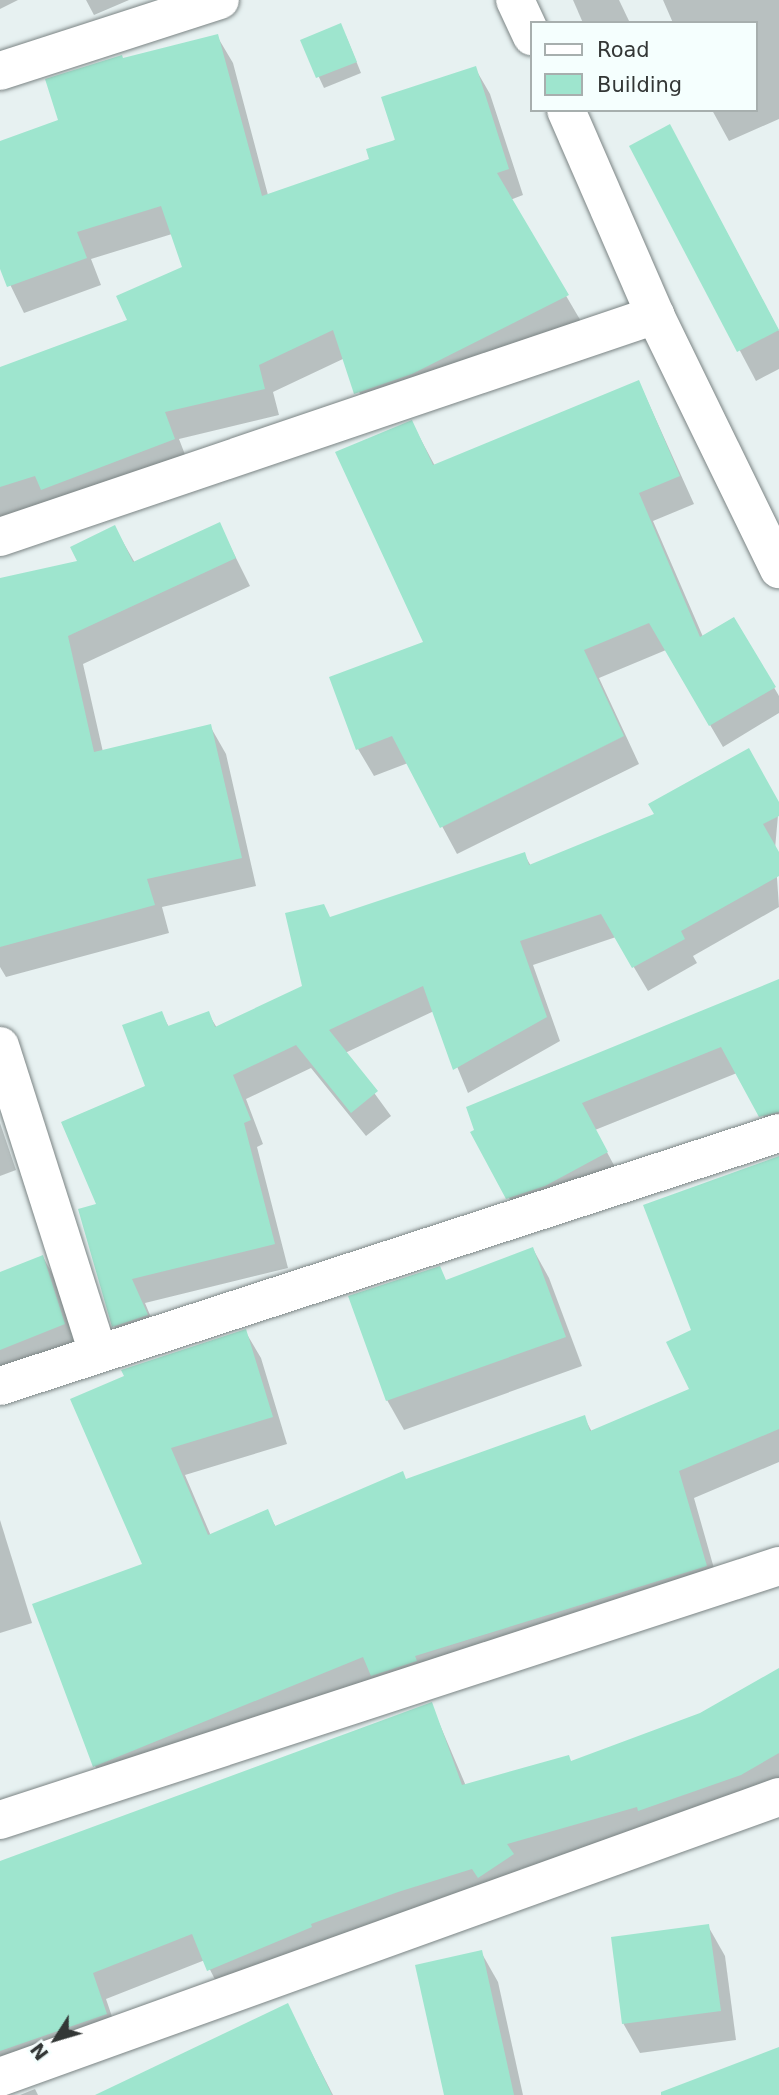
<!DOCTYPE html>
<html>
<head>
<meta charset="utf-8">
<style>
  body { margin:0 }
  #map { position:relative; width:779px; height:2095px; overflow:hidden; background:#e7f1f1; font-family:"DejaVu Sans",sans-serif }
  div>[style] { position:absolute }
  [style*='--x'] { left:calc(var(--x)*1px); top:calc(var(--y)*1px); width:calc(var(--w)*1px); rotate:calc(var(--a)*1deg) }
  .shadow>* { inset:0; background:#0003 }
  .building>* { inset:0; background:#9ee5ce }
  .roads { filter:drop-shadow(0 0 2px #7b8484) drop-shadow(0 0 2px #7b8484) }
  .minor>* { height:38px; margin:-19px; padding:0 19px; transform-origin:19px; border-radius:19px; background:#fff }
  span { translate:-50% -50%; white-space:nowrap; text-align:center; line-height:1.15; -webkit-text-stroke:5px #f5fffe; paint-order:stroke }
  .legend { position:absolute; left:530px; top:21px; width:228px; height:91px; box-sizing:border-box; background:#f5fffe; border:2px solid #a7afae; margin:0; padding:9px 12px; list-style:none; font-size:21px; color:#333736 }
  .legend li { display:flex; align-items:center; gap:14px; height:35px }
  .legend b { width:35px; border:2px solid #a7afae }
  .north { position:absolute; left:21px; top:2004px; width:70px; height:70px; -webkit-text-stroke:5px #f5fffe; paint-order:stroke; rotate:233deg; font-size:19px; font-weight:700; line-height:28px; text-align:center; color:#333736 }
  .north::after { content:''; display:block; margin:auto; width:24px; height:32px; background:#333736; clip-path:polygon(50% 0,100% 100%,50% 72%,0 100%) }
</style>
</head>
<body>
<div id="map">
  <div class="shadow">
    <i style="clip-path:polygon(0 0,18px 0,0 9px)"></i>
    <i style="clip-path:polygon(86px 0,129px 0,94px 15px)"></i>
    <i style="clip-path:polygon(573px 0,619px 0,630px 23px,583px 23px)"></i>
    <i style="clip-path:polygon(663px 0,779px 0,779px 119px,729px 141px,712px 110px,756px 110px,756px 23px,673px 23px)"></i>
    <i style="clip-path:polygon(217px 36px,233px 63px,268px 195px,372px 160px,475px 68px,490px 94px,523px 195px,510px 200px,582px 323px,371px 420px,345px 358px,273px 392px,279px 415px,179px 439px,189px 465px,0 518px,0 369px,129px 321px,184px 268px,172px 234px,91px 259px,101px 285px,24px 313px,0 264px,0 143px,60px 121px,123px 60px)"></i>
    <i style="clip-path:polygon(346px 36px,361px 73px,324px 88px,302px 41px)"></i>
    <i style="clip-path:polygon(632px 147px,686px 156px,779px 331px,779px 369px,756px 381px)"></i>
    <i style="clip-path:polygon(639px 382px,694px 504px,653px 521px,713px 660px,748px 643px,779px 696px,779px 713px,723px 747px,666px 650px,599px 678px,639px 764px,457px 854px,408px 763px,374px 776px,358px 749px,426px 643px,412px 423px,435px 466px)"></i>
    <i style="clip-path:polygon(219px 524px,250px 586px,83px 664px,103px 752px,210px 726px,226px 754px,256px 886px,162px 907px,169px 933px,6px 977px,0 967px,0 580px,80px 562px,115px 528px,135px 563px)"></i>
    <i style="clip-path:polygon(779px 804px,775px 849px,779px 907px,693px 956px,697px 963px,648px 991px,616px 937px,533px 965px,560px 1041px,468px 1093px,434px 1011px,345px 1053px,391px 1116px,366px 1136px,311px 1068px,246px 1099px,263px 1144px,257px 1147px,288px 1268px,145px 1303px,160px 1339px,128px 1350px,114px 1326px,98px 1205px,147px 1087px,161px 1013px,169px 1027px,208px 1013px,217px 1028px,304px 987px,331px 919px,524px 854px,531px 866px)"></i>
    <i style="clip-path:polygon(779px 981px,779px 1142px,737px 1073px,595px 1130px,622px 1180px,524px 1225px,473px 1133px)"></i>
    <i style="clip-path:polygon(0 1123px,16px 1170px,0 1176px)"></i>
    <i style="clip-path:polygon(779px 1158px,779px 1462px,694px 1498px,721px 1593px,110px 1793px,95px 1766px,144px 1565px,73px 1400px,245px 1331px,261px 1358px,287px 1444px,185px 1475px,211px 1536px,267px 1512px,276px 1527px,584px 1417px,592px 1432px,692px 1389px,693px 1331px)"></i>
    <i style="clip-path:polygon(533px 1249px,549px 1278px,582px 1366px,404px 1430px,387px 1400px,447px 1282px)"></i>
    <i style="clip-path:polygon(43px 1257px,58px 1284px,80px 1351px,0 1383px,0 1274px)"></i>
    <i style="clip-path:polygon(0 1520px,32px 1623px,0 1633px)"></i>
    <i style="clip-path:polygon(779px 1670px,779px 1784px,652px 1832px,520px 1869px,527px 1880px,223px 1995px,205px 1960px,106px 1999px,120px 2040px,0 2067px,0 1864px,431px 1704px,466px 1786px,571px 1763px,701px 1714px)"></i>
    <i style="clip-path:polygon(708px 1926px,725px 1956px,736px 2040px,640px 2053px,623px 2023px)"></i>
    <i style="clip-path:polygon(481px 1952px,498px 1982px,523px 2095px,446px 2095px)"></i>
    <i style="clip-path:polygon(287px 2005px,333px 2095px,129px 2095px)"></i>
    <i style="clip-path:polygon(35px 2089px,38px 2095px,20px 2095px)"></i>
  </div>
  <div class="building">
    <i style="clip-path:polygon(341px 23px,357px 62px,316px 78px,300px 40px)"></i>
    <i style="clip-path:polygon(218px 34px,262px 196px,369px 159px,366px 149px,395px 140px,381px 97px,476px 66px,509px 169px,497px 173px,569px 295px,412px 374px,354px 394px,333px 330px,259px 365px,265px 389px,165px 412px,175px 439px,41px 490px,35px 476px,0 487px,0 367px,127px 320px,116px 296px,182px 267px,161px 206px,77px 232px,87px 258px,7px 287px,0 269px,0 141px,58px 120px,45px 79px,122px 55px,123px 58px)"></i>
    <i style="clip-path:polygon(670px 124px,779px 330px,737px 352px,629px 146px)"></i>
    <i style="clip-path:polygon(639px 380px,680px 476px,639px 493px,700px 637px,734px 617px,776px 687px,709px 726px,649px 623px,584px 650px,624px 736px,440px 828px,392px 736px,356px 750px,329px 677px,423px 642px,335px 452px,412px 420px,433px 465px)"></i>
    <i style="clip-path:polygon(220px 522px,236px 558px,68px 636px,94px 752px,211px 724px,242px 858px,147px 879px,155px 905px,0 947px,0 578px,77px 561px,70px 547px,115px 525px,133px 562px)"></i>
    <i style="clip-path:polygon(749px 748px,779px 802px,779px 816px,763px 824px,779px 852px,779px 876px,681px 931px,685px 939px,632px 968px,601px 914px,520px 941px,547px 1017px,453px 1070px,423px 986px,329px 1030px,378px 1091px,351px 1113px,296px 1045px,233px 1075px,251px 1120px,244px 1123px,275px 1244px,132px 1279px,148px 1315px,112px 1327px,78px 1209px,96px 1204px,61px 1122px,145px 1086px,122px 1025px,162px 1011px,168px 1026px,209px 1011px,215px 1027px,302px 986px,285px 913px,324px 904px,330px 917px,525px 852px,529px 865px,654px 814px,648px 804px)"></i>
    <i style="clip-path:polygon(779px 979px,779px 1112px,759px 1117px,721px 1047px,582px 1103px,608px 1152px,545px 1186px,506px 1199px,470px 1132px,474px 1130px,466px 1107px)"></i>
    <i style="clip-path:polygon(779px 1156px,779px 1429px,679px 1471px,707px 1566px,415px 1656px,417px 1661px,371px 1676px,363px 1657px,93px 1767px,32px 1604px,142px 1564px,70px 1399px,124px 1376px,121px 1370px,246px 1329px,273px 1417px,171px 1448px,208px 1535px,268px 1509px,275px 1526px,403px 1471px,406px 1479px,585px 1415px,590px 1431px,689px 1389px,666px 1342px,691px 1330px,643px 1205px)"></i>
    <i style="clip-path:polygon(533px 1247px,566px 1337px,386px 1401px,348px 1296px,440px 1266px,446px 1280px)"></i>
    <i style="clip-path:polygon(43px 1255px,65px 1324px,0 1350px,0 1272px)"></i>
    <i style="clip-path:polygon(779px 1668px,779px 1753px,741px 1775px,638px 1811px,637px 1807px,507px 1844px,514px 1854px,478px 1878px,472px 1869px,398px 1892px,311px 1924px,312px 1927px,207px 1971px,192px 1934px,93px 1973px,107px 2014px,0 2051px,0 1861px,432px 1702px,462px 1785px,569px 1755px,571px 1761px,700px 1713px)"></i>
    <i style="clip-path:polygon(709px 1924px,721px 2011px,622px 2024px,611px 1937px)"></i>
    <i style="clip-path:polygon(482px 1950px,514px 2095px,444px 2095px,415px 1965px)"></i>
    <i style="clip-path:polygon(288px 2003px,332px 2095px,95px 2095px)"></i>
    <i style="clip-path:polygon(779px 2047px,779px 2095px,661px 2095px,661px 2092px)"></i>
  </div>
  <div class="roads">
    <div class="minor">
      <i style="--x:515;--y:0;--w:40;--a:65"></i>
      <i style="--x:0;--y:71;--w:231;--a:-17.9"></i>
      <i style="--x:566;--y:110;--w:223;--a:66.5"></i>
      <i style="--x:655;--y:315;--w:283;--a:64"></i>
      <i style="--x:0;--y:537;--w:692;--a:-18.72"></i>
      <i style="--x:0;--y:1046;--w:323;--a:72.3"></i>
      <i style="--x:0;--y:1386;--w:819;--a:-17.99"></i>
      <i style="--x:0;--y:1820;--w:819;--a:-18.06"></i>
      <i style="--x:0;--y:2077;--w:828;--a:-19.77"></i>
    </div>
  </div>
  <ul class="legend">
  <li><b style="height:9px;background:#fff"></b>Road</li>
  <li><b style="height:19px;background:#9ee5ce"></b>Building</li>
  </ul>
  <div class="north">N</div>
</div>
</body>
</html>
